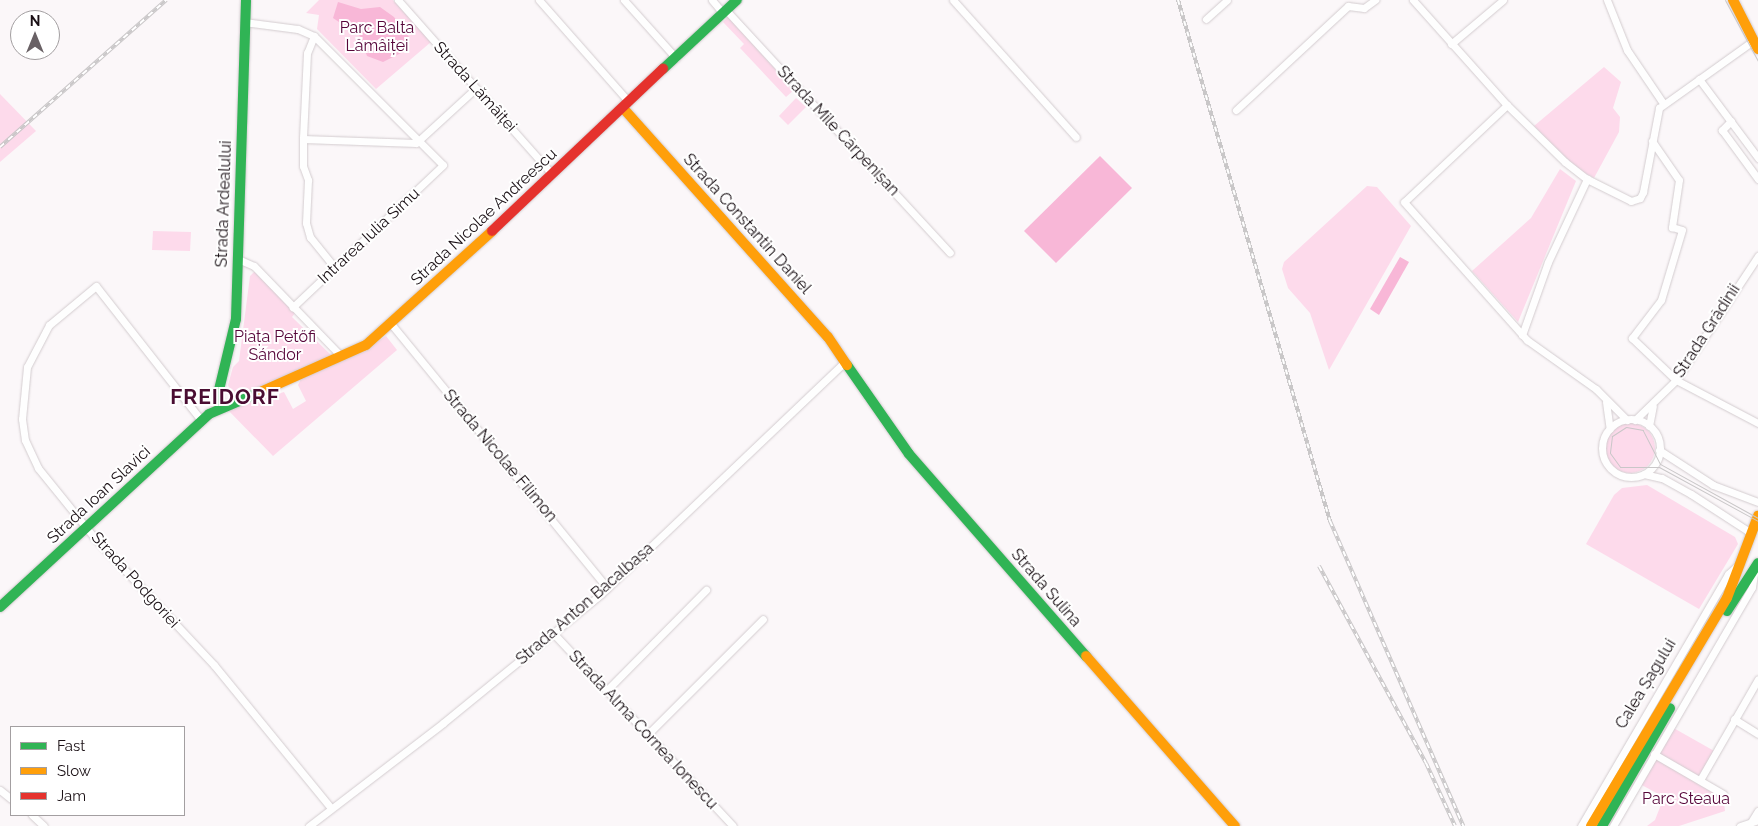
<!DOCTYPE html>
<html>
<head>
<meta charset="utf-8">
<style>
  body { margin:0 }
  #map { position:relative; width:1758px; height:826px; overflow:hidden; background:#fbf7f9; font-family:Raleway,sans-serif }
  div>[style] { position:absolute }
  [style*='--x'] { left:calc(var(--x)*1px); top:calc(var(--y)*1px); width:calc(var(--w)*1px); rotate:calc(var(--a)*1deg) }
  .green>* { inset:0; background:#fddaeb }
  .round { border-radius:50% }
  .water>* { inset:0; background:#f8b7d7 }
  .roads { filter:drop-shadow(0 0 1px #d3cccf) drop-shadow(0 0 1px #d3cccf) }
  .street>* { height:7px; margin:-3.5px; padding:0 3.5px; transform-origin:3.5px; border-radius:3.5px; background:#fefefe }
  .street>.ring { margin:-3.5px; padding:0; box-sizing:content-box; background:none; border:7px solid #fefefe; border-radius:50% }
  .fast>* { height:10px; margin:-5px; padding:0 5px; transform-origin:5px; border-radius:5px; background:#30b455 }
  .slow>* { height:10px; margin:-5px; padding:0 5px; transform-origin:5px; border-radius:5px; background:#ff9f0a }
  .jam>* { height:10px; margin:-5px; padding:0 5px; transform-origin:5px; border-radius:5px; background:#e5322d }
  .tram>* { height:1px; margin:-0.5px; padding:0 0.5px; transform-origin:0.5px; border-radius:0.5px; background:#c9c7c8 }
  .rail>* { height:4px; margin-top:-2px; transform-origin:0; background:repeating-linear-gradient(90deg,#fff 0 5.5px,#c9c7c8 0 11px); box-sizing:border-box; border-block:1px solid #c9c7c8 }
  span { translate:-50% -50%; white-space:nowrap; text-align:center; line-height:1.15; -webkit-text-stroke:4px #fff; paint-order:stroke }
  .park-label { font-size:16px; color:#57063a }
  .street-label { font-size:16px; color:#1a1015 }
  .district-label { font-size:21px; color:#4a0d32; font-weight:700; letter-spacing:1px }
  .legend { position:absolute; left:10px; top:726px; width:175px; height:90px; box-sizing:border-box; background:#fff; border:1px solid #a39fa1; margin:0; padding:6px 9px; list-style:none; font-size:15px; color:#1a1015 }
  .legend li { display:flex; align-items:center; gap:10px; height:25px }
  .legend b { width:25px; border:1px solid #a39fa1 }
  .north { position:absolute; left:10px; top:10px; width:50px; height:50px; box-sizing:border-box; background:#fff; border:1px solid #a39fa1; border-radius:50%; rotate:0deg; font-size:14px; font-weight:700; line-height:20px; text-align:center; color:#1a1015 }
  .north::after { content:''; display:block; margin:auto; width:18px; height:22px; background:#696165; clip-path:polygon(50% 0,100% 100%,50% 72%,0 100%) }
</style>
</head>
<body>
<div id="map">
  <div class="green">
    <i style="clip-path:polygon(319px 0,393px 0,431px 42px,376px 89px,317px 29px,319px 15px,306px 13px)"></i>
    <i style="clip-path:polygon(728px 17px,794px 90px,786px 97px,740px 48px,744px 44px,723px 22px)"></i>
    <i style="clip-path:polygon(1604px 67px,1621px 82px,1613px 108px,1620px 117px,1619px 132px,1594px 178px,1575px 168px,1534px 126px)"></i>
    <i style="clip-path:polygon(0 94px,36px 131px,0 162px)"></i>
    <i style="clip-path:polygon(796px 98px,806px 107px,788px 125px,779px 116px)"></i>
    <i style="clip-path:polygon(1560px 169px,1576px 181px,1518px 322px,1472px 271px,1531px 218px)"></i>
    <i style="clip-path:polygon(1367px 186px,1377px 187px,1411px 226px,1329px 370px,1310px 313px,1288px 288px,1282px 269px,1284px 262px)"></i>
    <i style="clip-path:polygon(153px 231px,191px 232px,190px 251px,152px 250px)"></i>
    <i style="clip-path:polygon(255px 271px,295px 313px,292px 317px,331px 355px,282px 379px,232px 396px,228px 385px,233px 367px,239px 361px,250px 276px)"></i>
    <i style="clip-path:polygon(386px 336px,397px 350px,273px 456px,227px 409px,284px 392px,293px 409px,306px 401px,298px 385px,301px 379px,359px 353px)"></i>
    <i class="round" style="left:1605px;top:423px;width:50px;height:50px"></i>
    <i style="clip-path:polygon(1647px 485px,1735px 537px,1738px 544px,1699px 609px,1586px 544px,1614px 495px,1622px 488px)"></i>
    <i style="clip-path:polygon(1670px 726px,1716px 752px,1700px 780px,1723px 794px,1725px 811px,1679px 826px,1647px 826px,1655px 820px,1664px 797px,1638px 783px)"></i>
  </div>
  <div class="water">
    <i style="clip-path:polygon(338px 2px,361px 9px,380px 7px,394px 17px,409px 37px,403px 52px,383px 62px,367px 56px,360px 36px,333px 18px)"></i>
    <i style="clip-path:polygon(1100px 156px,1132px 188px,1056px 263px,1024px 231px)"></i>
    <i style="clip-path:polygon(1400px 257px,1409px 262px,1379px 315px,1370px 309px)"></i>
  </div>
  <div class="roads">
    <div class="street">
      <i style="--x:398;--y:0;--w:231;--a:48.5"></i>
      <i style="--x:539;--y:0;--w:136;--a:48.6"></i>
      <i style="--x:624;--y:0;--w:78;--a:48.1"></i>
      <i style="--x:712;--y:0;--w:17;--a:50"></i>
      <i style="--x:953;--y:0;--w:184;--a:48.1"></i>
      <i style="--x:1413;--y:0;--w:141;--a:48.2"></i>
      <i style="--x:1507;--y:105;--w:81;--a:44.5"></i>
      <i style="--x:1565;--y:162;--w:28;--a:38"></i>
      <i style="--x:1587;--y:179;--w:49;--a:26.6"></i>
      <i style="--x:1631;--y:201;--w:9;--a:-18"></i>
      <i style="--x:1640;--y:198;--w:7;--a:-63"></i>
      <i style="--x:1643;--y:192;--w:86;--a:-79.2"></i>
      <i style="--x:1659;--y:108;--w:115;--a:-35.5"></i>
      <i style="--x:1607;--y:0;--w:54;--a:68.2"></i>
      <i style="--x:1627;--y:50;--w:64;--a:55.8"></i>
      <i style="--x:726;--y:10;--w:330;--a:47.3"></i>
      <i style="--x:1206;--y:19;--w:28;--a:-42"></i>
      <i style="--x:244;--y:22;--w:54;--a:7.4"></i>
      <i style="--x:298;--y:29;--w:17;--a:24"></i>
      <i style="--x:314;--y:36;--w:182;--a:45"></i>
      <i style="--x:443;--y:165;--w:207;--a:136.6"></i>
      <i style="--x:314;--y:36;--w:18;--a:112"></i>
      <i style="--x:307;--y:53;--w:86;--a:92.7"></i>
      <i style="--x:303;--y:139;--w:27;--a:90"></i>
      <i style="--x:303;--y:166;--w:15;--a:70"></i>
      <i style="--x:308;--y:180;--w:43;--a:92.7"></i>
      <i style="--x:306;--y:223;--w:15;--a:74"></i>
      <i style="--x:310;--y:237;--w:40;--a:51"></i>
      <i style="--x:1451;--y:44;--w:68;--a:-40.2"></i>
      <i style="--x:1699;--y:79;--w:99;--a:53.2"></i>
      <i style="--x:1507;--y:105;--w:141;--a:136.7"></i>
      <i style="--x:1404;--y:202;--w:185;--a:48.3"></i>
      <i style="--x:1527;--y:340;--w:85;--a:35.4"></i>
      <i style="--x:1596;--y:389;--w:44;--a:45"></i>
      <i style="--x:1236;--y:110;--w:153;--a:-42.9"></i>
      <i style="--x:1348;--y:6;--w:16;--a:7"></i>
      <i style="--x:1364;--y:8;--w:14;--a:-36"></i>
      <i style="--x:1731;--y:121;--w:13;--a:135"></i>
      <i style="--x:1722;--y:130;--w:61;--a:53.7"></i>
      <i style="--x:303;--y:139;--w:113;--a:2"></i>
      <i style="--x:416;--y:143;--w:81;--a:-42.5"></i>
      <i style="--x:1652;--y:141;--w:47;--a:55.3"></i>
      <i style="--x:1679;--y:180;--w:48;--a:98.5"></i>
      <i style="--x:1672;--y:227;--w:10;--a:17"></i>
      <i style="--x:1682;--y:230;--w:73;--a:106.7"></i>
      <i style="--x:1661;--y:300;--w:48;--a:127.3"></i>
      <i style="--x:1632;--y:338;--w:61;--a:43.7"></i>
      <i style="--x:1676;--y:380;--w:93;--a:27.7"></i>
      <i style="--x:238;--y:259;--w:17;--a:24"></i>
      <i style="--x:254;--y:266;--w:125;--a:46"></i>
      <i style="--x:392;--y:325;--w:340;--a:50.7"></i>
      <i style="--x:1522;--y:335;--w:77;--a:-70.4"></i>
      <i style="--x:1548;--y:262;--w:92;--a:-64.8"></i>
      <i style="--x:1606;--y:402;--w:27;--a:82"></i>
      <i class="ring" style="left:1602px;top:419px;width:51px;height:51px"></i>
      <i style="--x:201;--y:420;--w:170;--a:-128.1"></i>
      <i style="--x:96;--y:286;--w:61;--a:140.3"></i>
      <i style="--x:49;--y:325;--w:47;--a:117.6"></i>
      <i style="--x:27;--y:367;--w:52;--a:95.5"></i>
      <i style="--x:22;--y:419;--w:21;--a:82"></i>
      <i style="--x:25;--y:440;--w:31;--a:65"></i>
      <i style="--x:38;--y:468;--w:87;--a:51"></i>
      <i style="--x:93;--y:536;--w:177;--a:46.8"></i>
      <i style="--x:214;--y:665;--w:185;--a:50.7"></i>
      <i style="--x:1635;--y:420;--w:57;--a:-44.3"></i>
      <i style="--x:1676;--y:380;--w:149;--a:-56.5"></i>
      <i style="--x:1649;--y:426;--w:20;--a:-79"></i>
      <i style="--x:1659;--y:450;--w:64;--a:32.9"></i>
      <i style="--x:1713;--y:485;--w:48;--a:20.7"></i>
      <i style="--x:1644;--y:474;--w:18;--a:13"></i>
      <i style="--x:1662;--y:478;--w:33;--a:29"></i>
      <i style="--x:1691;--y:494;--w:72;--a:33"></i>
      <i style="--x:554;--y:634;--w:262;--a:47"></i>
      <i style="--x:607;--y:690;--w:141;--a:-45.3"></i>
      <i style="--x:1734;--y:719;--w:28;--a:32"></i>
      <i style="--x:649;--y:733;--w:161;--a:-45"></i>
      <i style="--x:1654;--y:754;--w:80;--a:30.1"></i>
      <i style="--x:1700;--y:780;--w:116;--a:-60.1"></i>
      <i style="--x:0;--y:790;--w:14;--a:39"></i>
      <i style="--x:32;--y:815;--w:16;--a:43"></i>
      <i style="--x:1751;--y:822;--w:13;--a:-58"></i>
      <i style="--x:309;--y:826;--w:169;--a:-37.5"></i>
      <i style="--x:443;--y:723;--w:204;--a:-39.2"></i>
      <i style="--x:601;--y:594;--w:337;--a:-43.6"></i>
      <i style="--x:1581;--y:826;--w:292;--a:-59.7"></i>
      <i style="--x:1728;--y:574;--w:13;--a:-42"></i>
      <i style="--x:1613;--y:826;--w:276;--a:-59.8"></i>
      <i style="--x:1752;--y:587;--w:20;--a:-81"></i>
      <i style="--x:1740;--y:826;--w:19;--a:-18"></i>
    </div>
    <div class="fast">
      <i style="--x:663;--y:69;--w:101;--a:-43"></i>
      <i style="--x:847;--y:365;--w:108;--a:55.1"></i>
      <i style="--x:909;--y:454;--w:269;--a:48.8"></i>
      <i style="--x:220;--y:407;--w:13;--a:-99"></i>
      <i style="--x:218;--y:394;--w:77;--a:-76.5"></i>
      <i style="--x:236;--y:319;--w:319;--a:-88.2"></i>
      <i style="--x:0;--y:607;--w:284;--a:-42.7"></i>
      <i style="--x:209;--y:414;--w:53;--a:-23.2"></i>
      <i style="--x:1727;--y:611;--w:57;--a:-57.1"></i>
      <i style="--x:1602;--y:826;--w:136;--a:-60"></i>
    </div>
    <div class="slow">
      <i style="--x:1733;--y:0;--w:55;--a:63"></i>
      <i style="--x:623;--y:108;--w:307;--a:48.2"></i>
      <i style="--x:828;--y:337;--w:34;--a:56"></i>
      <i style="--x:258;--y:393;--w:118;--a:-24"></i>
      <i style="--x:366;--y:345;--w:170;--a:-42.1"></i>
      <i style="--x:1086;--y:656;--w:226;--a:48.8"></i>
      <i style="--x:1591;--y:826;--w:265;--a:-59.2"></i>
      <i style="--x:1727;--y:598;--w:88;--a:-69.3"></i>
    </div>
    <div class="jam">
      <i style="--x:492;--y:231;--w:236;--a:-43.5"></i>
    </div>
  </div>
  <div class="tram">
    <i style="--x:1725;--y:0;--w:69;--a:61.6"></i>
    <i style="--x:1758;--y:518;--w:112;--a:-151.1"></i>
    <i style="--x:1660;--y:464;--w:38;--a:-117"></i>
    <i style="--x:1643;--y:430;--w:17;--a:-170"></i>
    <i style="--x:1626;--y:427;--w:17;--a:147"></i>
    <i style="--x:1612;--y:436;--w:17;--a:97"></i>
    <i style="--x:1610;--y:453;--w:17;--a:54"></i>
    <i style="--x:1620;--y:467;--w:39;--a:0"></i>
    <i style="--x:1659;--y:467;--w:113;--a:28.6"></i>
  </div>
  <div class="rail">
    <i style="--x:1178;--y:0;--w:543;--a:73.74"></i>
    <i style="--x:1330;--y:521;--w:333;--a:66.4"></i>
    <i style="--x:0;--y:147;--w:222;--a:-41.5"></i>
    <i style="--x:1319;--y:566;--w:224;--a:61.5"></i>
    <i style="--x:1426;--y:763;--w:69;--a:65.3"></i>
  </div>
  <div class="park-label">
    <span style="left:377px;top:37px">Parc Balta<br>Lămâiței</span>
    <span style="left:275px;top:346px">Piața Petőfi<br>Sándor</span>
    <span style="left:1686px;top:799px">Parc Steaua</span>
  </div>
  <div class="street-label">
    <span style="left:475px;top:87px;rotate:48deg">Strada Lămâiței</span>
    <span style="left:838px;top:131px;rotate:47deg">Strada Mile Cărpenișan</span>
    <span style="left:224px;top:204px;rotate:-88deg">Strada Ardealului</span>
    <span style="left:484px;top:217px;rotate:-43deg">Strada Nicolae Andreescu</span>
    <span style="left:747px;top:224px;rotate:48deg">Strada Constantin Daniel</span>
    <span style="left:369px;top:236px;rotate:-43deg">Intrarea Iulia Simu</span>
    <span style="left:1707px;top:331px;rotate:-57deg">Strada Grădinii</span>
    <span style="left:500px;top:456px;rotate:50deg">Strada Nicolae Filimon</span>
    <span style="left:99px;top:495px;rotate:-43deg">Strada Ioan Slavici</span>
    <span style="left:135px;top:580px;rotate:48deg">Strada Podgoriei</span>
    <span style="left:1046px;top:588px;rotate:49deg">Strada Sulina</span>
    <span style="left:585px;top:604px;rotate:-41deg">Strada Anton Bacalbașa</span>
    <span style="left:1646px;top:684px;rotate:-59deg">Calea Șagului</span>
    <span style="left:643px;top:730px;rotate:47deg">Strada Alma Cornea Ionescu</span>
  </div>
  <div class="district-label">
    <span style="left:225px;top:397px">FREIDORF</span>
  </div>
  <ul class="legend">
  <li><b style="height:6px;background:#30b455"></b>Fast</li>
  <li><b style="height:6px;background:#ff9f0a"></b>Slow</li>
  <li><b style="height:6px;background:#e5322d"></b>Jam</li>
  </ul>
  <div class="north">N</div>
</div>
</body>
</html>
